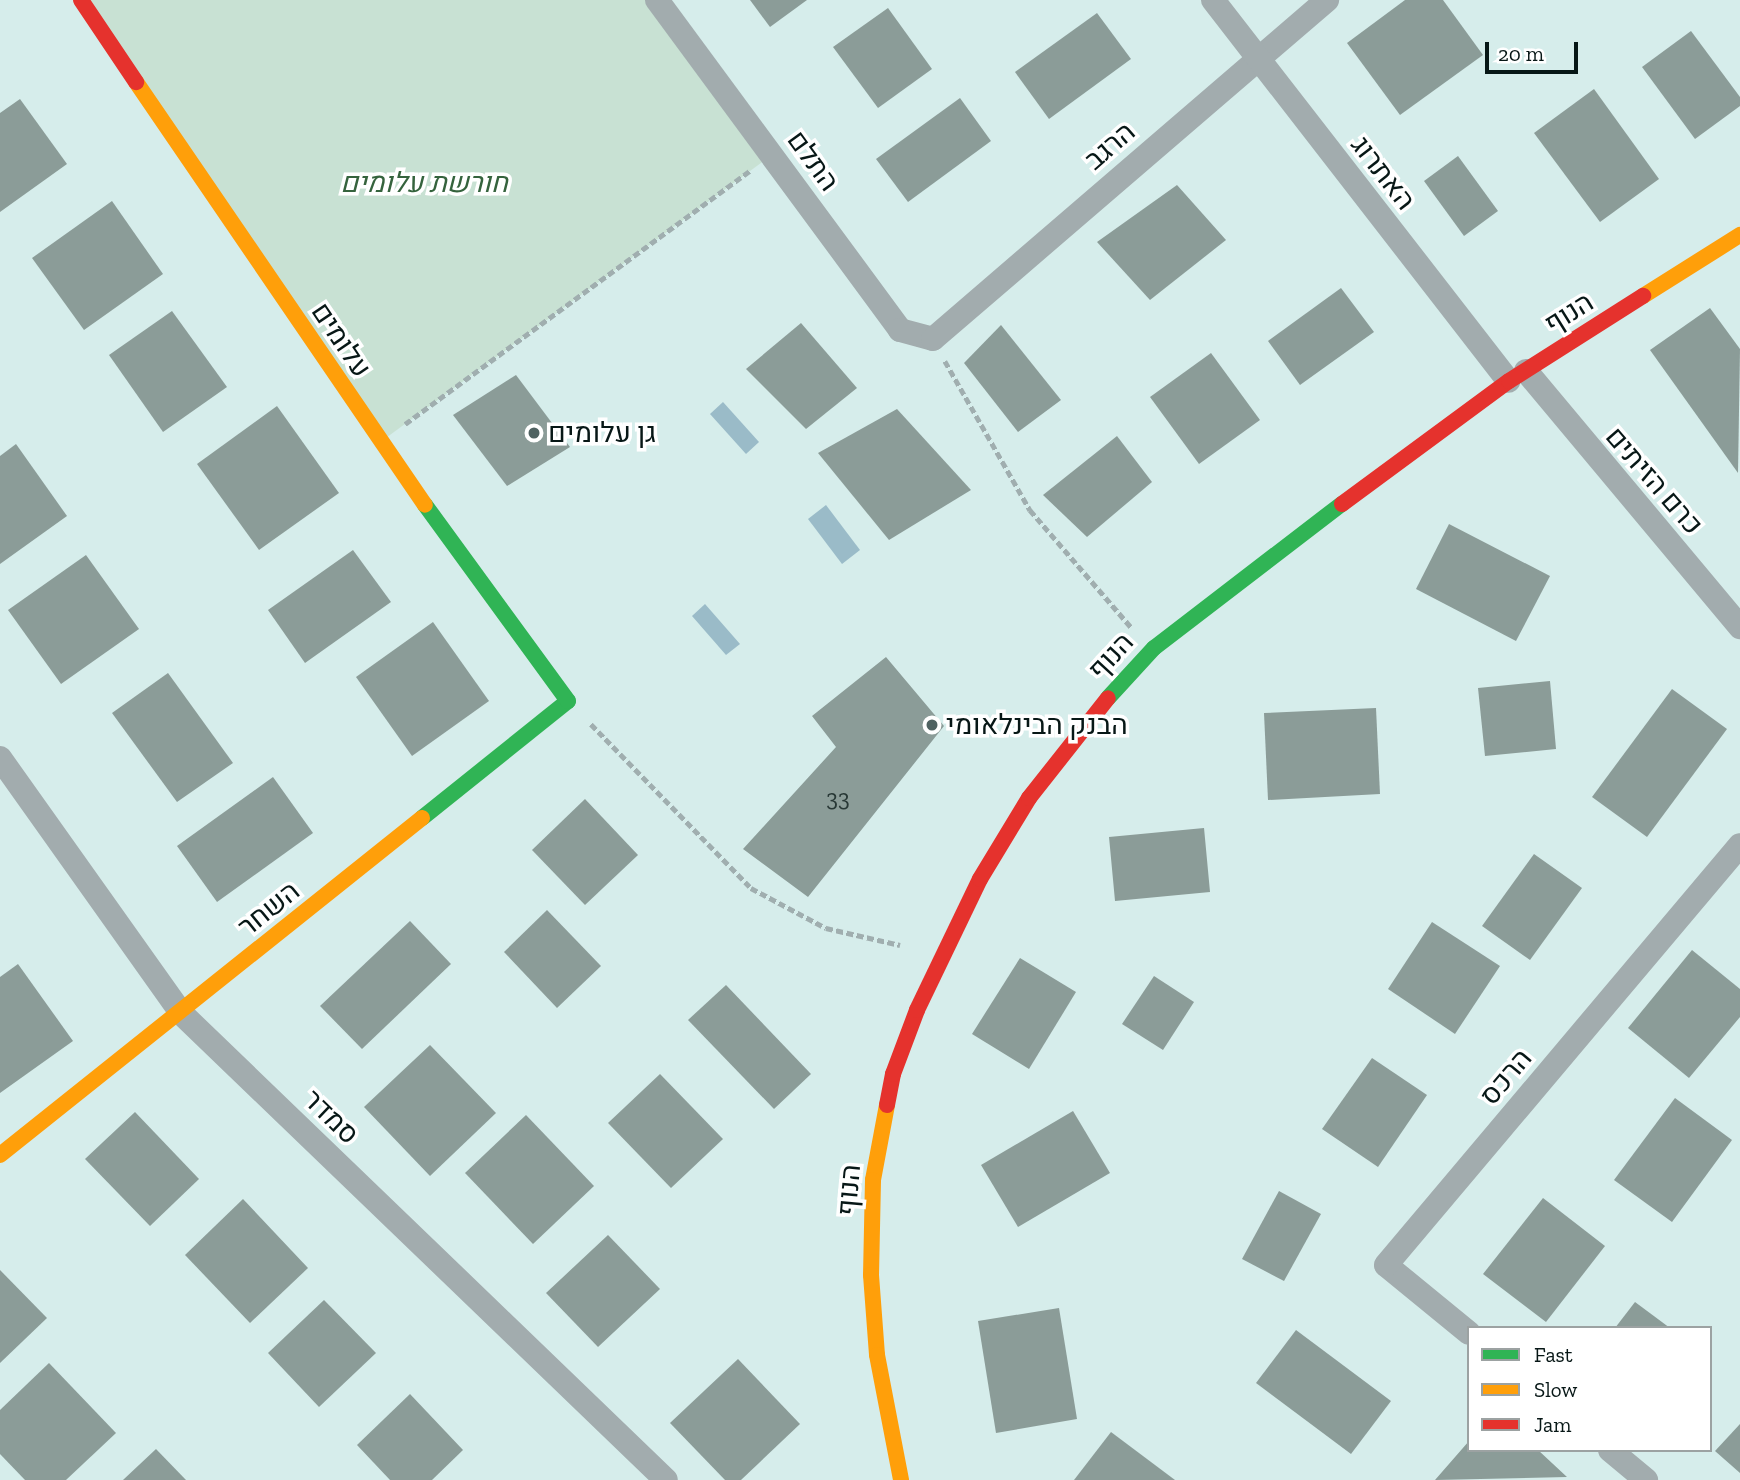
<!DOCTYPE html>
<html>
<head>
<meta charset="utf-8">
<style>
  body { margin:0 }
  #map { position:relative; width:1740px; height:1480px; overflow:hidden; background:#d6edeb; font-family:"Zilla Slab",Heebo,serif }
  div>[style] { position:absolute }
  [style*='--x'] { left:calc(var(--x)*1px); top:calc(var(--y)*1px); width:calc(var(--w)*1px); rotate:calc(var(--a)*1deg) }
  .green>* { inset:0; background:#c8e1d3 }
  .water>* { inset:0; background:#9abbc8 }
  .building>* { inset:0; background:#8b9c98 }
  .path>* { height:4.5px; margin-top:-2.25px; transform-origin:0; background:repeating-linear-gradient(90deg,#a0aeaf 0 7px,transparent 0 10.5px) }
  .street>* { height:24px; margin:-12px; padding:0 12px; transform-origin:12px; border-radius:12px; background:#a2acae }
  .fast>* { height:16px; margin:-8px; padding:0 8px; transform-origin:8px; border-radius:8px; background:#30b455 }
  .slow>* { height:16px; margin:-8px; padding:0 8px; transform-origin:8px; border-radius:8px; background:#ff9f0a }
  .jam>* { height:16px; margin:-8px; padding:0 8px; transform-origin:8px; border-radius:8px; background:#e5322d }
  .dots>* { width:19px; height:19px; translate:-50% -50%; box-sizing:border-box; border:4px solid #fff; border-radius:50% }
  span { translate:-50% -50%; white-space:nowrap; text-align:center; line-height:1.15; -webkit-text-stroke:7px #fff; paint-order:stroke }
  .number-label { font-size:24px; color:#283836 }
  .number-label span { -webkit-text-stroke-width:0 }
  .street-label { font-size:28px; color:#071716 }
  .park-label { font-size:28px; color:#35633d; font-style:italic }
  .poi-label { font-size:28px; color:#071716 }
  .left { translate:0 -50%; text-align:left }
  .legend { position:absolute; left:1467px; top:1326px; width:245px; height:126px; box-sizing:border-box; background:#fff; border:2px solid #9ca2a2; margin:0; padding:9px 12px; list-style:none; font-size:21px; color:#071716 }
  .legend li { display:flex; align-items:center; gap:14px; height:35px }
  .legend b { width:35px; border:2px solid #9ca2a2 }
  .scale { position:absolute; left:1485px; top:42px; width:93px; height:32px; box-sizing:border-box; border:4px solid #071716; border-top:0; padding-left:9px; font-size:21px; line-height:24px; white-space:nowrap; color:#071716; -webkit-text-stroke:5px #fff; paint-order:stroke }
</style>
</head>
<body>
<div id="map">
  <div class="green">
    <i style="clip-path:polygon(81px 0,657px 0,772px 155px,379px 443px)"></i>
  </div>
  <div class="water">
    <i style="clip-path:polygon(723px 402px,759px 442px,746px 454px,710px 414px)"></i>
    <i style="clip-path:polygon(826px 505px,860px 550px,842px 564px,808px 519px)"></i>
    <i style="clip-path:polygon(705px 604px,740px 644px,726px 655px,692px 616px)"></i>
  </div>
  <div class="building">
    <i style="clip-path:polygon(750px 0,807px 0,770px 27px)"></i>
    <i style="clip-path:polygon(1405px 0,1443px 0,1483px 55px,1400px 115px,1347px 43px)"></i>
    <i style="clip-path:polygon(888px 8px,932px 69px,878px 108px,833px 47px)"></i>
    <i style="clip-path:polygon(1097px 13px,1131px 59px,1049px 119px,1015px 72px)"></i>
    <i style="clip-path:polygon(1691px 31px,1740px 97px,1740px 106px,1695px 139px,1642px 67px)"></i>
    <i style="clip-path:polygon(1594px 89px,1659px 179px,1600px 222px,1534px 133px)"></i>
    <i style="clip-path:polygon(960px 98px,991px 141px,908px 202px,876px 159px)"></i>
    <i style="clip-path:polygon(20px 99px,67px 164px,0 212px,0 113px)"></i>
    <i style="clip-path:polygon(1458px 156px,1498px 211px,1464px 236px,1424px 181px)"></i>
    <i style="clip-path:polygon(1177px 185px,1226px 240px,1150px 300px,1097px 242px)"></i>
    <i style="clip-path:polygon(112px 201px,163px 274px,84px 330px,32px 258px)"></i>
    <i style="clip-path:polygon(1341px 288px,1374px 332px,1300px 385px,1268px 341px)"></i>
    <i style="clip-path:polygon(1710px 308px,1740px 349px,1738px 473px,1650px 350px)"></i>
    <i style="clip-path:polygon(172px 311px,227px 387px,163px 432px,109px 355px)"></i>
    <i style="clip-path:polygon(801px 323px,857px 388px,806px 429px,746px 369px)"></i>
    <i style="clip-path:polygon(1001px 325px,1061px 400px,1018px 432px,964px 363px)"></i>
    <i style="clip-path:polygon(1211px 353px,1260px 420px,1199px 464px,1150px 397px)"></i>
    <i style="clip-path:polygon(516px 375px,570px 447px,507px 486px,453px 415px)"></i>
    <i style="clip-path:polygon(277px 406px,339px 493px,259px 550px,197px 464px)"></i>
    <i style="clip-path:polygon(897px 409px,971px 490px,889px 540px,818px 453px)"></i>
    <i style="clip-path:polygon(1117px 436px,1152px 482px,1087px 537px,1043px 495px)"></i>
    <i style="clip-path:polygon(16px 444px,67px 516px,0 564px,0 456px)"></i>
    <i style="clip-path:polygon(1449px 524px,1550px 576px,1516px 641px,1416px 589px)"></i>
    <i style="clip-path:polygon(353px 550px,391px 602px,305px 663px,268px 610px)"></i>
    <i style="clip-path:polygon(86px 555px,139px 629px,61px 684px,8px 610px)"></i>
    <i style="clip-path:polygon(433px 622px,489px 701px,412px 756px,356px 677px)"></i>
    <i style="clip-path:polygon(886px 657px,944px 726px,808px 897px,743px 849px,836px 747px,812px 716px)"></i>
    <i style="clip-path:polygon(168px 673px,233px 763px,177px 802px,112px 713px)"></i>
    <i style="clip-path:polygon(1550px 681px,1556px 749px,1485px 756px,1478px 688px)"></i>
    <i style="clip-path:polygon(1672px 689px,1727px 729px,1647px 837px,1592px 797px)"></i>
    <i style="clip-path:polygon(1376px 708px,1380px 794px,1268px 800px,1264px 713px)"></i>
    <i style="clip-path:polygon(273px 777px,313px 833px,217px 902px,177px 846px)"></i>
    <i style="clip-path:polygon(585px 799px,638px 855px,585px 905px,532px 850px)"></i>
    <i style="clip-path:polygon(1204px 828px,1210px 892px,1115px 901px,1109px 837px)"></i>
    <i style="clip-path:polygon(1534px 854px,1582px 888px,1530px 960px,1482px 926px)"></i>
    <i style="clip-path:polygon(547px 910px,601px 966px,557px 1008px,504px 952px)"></i>
    <i style="clip-path:polygon(410px 921px,451px 964px,362px 1049px,320px 1006px)"></i>
    <i style="clip-path:polygon(1432px 922px,1500px 966px,1455px 1034px,1388px 989px)"></i>
    <i style="clip-path:polygon(1692px 950px,1740px 989px,1740px 1017px,1689px 1078px,1628px 1028px)"></i>
    <i style="clip-path:polygon(1020px 958px,1076px 992px,1029px 1069px,972px 1034px)"></i>
    <i style="clip-path:polygon(18px 964px,73px 1041px,0 1093px,0 977px)"></i>
    <i style="clip-path:polygon(1154px 976px,1194px 1002px,1163px 1050px,1122px 1024px)"></i>
    <i style="clip-path:polygon(726px 985px,811px 1074px,774px 1109px,688px 1020px)"></i>
    <i style="clip-path:polygon(430px 1045px,496px 1113px,430px 1176px,364px 1107px)"></i>
    <i style="clip-path:polygon(1372px 1058px,1427px 1095px,1378px 1167px,1322px 1129px)"></i>
    <i style="clip-path:polygon(660px 1074px,723px 1139px,671px 1188px,608px 1123px)"></i>
    <i style="clip-path:polygon(1675px 1098px,1732px 1140px,1672px 1222px,1614px 1180px)"></i>
    <i style="clip-path:polygon(1073px 1111px,1110px 1173px,1018px 1227px,981px 1165px)"></i>
    <i style="clip-path:polygon(135px 1112px,199px 1179px,150px 1226px,85px 1159px)"></i>
    <i style="clip-path:polygon(526px 1115px,594px 1186px,533px 1244px,465px 1173px)"></i>
    <i style="clip-path:polygon(1279px 1191px,1321px 1214px,1284px 1281px,1242px 1259px)"></i>
    <i style="clip-path:polygon(1543px 1198px,1605px 1246px,1546px 1322px,1483px 1274px)"></i>
    <i style="clip-path:polygon(243px 1199px,308px 1268px,250px 1323px,185px 1255px)"></i>
    <i style="clip-path:polygon(608px 1235px,660px 1289px,598px 1347px,546px 1293px)"></i>
    <i style="clip-path:polygon(0 1270px,47px 1318px,0 1363px)"></i>
    <i style="clip-path:polygon(324px 1300px,376px 1353px,319px 1407px,268px 1353px)"></i>
    <i style="clip-path:polygon(1635px 1302px,1670px 1328px,1615px 1328px)"></i>
    <i style="clip-path:polygon(1059px 1308px,1077px 1419px,996px 1433px,978px 1321px)"></i>
    <i style="clip-path:polygon(1296px 1330px,1391px 1401px,1351px 1454px,1256px 1383px)"></i>
    <i style="clip-path:polygon(738px 1359px,800px 1424px,741px 1480px,725px 1480px,670px 1423px)"></i>
    <i style="clip-path:polygon(49px 1363px,116px 1433px,66px 1480px,25px 1480px,0 1454px,0 1410px)"></i>
    <i style="clip-path:polygon(410px 1394px,463px 1450px,432px 1480px,390px 1480px,357px 1445px)"></i>
    <i style="clip-path:polygon(1740px 1424px,1740px 1473px,1715px 1451px)"></i>
    <i style="clip-path:polygon(1111px 1432px,1175px 1480px,1074px 1480px)"></i>
    <i style="clip-path:polygon(1469px 1441px,1469px 1450px,1538px 1450px,1567px 1477px,1435px 1480px)"></i>
    <i style="clip-path:polygon(156px 1449px,186px 1480px,123px 1480px)"></i>
  </div>
  <div class="path">
    <i style="--x:945;--y:361;--w:172;--a:60.3"></i>
    <i style="--x:1030;--y:510;--w:156;--a:49.2"></i>
    <i style="--x:405;--y:424;--w:429;--a:-36.3"></i>
    <i style="--x:591;--y:724;--w:229;--a:45.7"></i>
    <i style="--x:751;--y:888;--w:85;--a:28.1"></i>
    <i style="--x:826;--y:928;--w:76;--a:12.9"></i>
  </div>
  <div class="street">
    <i style="--x:657;--y:0;--w:410;--a:53.6"></i>
    <i style="--x:900;--y:330;--w:34;--a:15"></i>
    <i style="--x:933;--y:339;--w:520;--a:-40.71"></i>
    <i style="--x:1213;--y:0;--w:482;--a:52.2"></i>
    <i style="--x:1526;--y:371;--w:334;--a:50.1"></i>
    <i style="--x:0;--y:758;--w:313;--a:54.6"></i>
    <i style="--x:181;--y:1013;--w:673;--a:43.92"></i>
    <i style="--x:1469;--y:1333;--w:107;--a:-140.7"></i>
    <i style="--x:1386;--y:1265;--w:549;--a:-49.87"></i>
    <i style="--x:1610;--y:1450;--w:47;--a:39.8"></i>
  </div>
  <div class="fast">
    <i style="--x:1108;--y:698;--w:68;--a:-47.4"></i>
    <i style="--x:1154;--y:648;--w:237;--a:-37.5"></i>
    <i style="--x:422;--y:818;--w:187;--a:-38.7"></i>
    <i style="--x:568;--y:701;--w:243;--a:-126.1"></i>
  </div>
  <div class="slow">
    <i style="--x:136;--y:82;--w:512;--a:55.66"></i>
    <i style="--x:1643;--y:296;--w:115;--a:-32.2"></i>
    <i style="--x:887;--y:1105;--w:76;--a:100.6"></i>
    <i style="--x:873;--y:1180;--w:95;--a:91.2"></i>
    <i style="--x:871;--y:1275;--w:80;--a:85.7"></i>
    <i style="--x:877;--y:1355;--w:127;--a:79.1"></i>
    <i style="--x:0;--y:1155;--w:540;--a:-38.61"></i>
  </div>
  <div class="jam">
    <i style="--x:81;--y:0;--w:99;--a:56.1"></i>
    <i style="--x:1342;--y:504;--w:207;--a:-36.4"></i>
    <i style="--x:1509;--y:381;--w:159;--a:-32.4"></i>
    <i style="--x:887;--y:1105;--w:32;--a:-79"></i>
    <i style="--x:893;--y:1074;--w:68;--a:-69.4"></i>
    <i style="--x:917;--y:1010;--w:145;--a:-64.3"></i>
    <i style="--x:980;--y:879;--w:95;--a:-58.8"></i>
    <i style="--x:1029;--y:798;--w:127;--a:-51.7"></i>
  </div>
  <div class="dots">
    <i style="left:534px;top:433px;background:#4f6261"></i>
    <i style="left:932px;top:725px;background:#4f6261"></i>
  </div>
  <div class="number-label">
    <span style="left:838px;top:798px">33</span>
  </div>
  <div class="street-label">
    <span style="left:1110px;top:146px;rotate:-41deg">הרגב</span>
    <span style="left:813px;top:161px;rotate:54deg">התלם</span>
    <span style="left:1383px;top:173px;rotate:52deg">האתרוג</span>
    <span style="left:1569px;top:313px;rotate:-32deg">הנוף</span>
    <span style="left:341px;top:340px;rotate:56deg">עלומים</span>
    <span style="left:1654px;top:481px;rotate:49deg">כרם הזיתים</span>
    <span style="left:1111px;top:656px;rotate:-47deg">הנוף</span>
    <span style="left:269px;top:909px;rotate:-39deg">השחר</span>
    <span style="left:1506px;top:1077px;rotate:-50deg">הרכס</span>
    <span style="left:331px;top:1117px;rotate:44deg">סמדר</span>
    <span style="left:849px;top:1190px;rotate:-85deg">הנוף</span>
  </div>
  <div class="park-label">
    <span style="left:424px;top:183px">חורשת עלומים</span>
  </div>
  <div class="poi-label">
    <span class="left" style="left:548px;top:433px">גן עלומים</span>
    <span class="left" style="left:946px;top:725px">הבנק הבינלאומי</span>
  </div>
  <ul class="legend">
  <li><b style="height:9px;background:#30b455"></b>Fast</li>
  <li><b style="height:9px;background:#ff9f0a"></b>Slow</li>
  <li><b style="height:9px;background:#e5322d"></b>Jam</li>
  </ul>
  <div class="scale">20 m</div>
</div>
</body>
</html>
